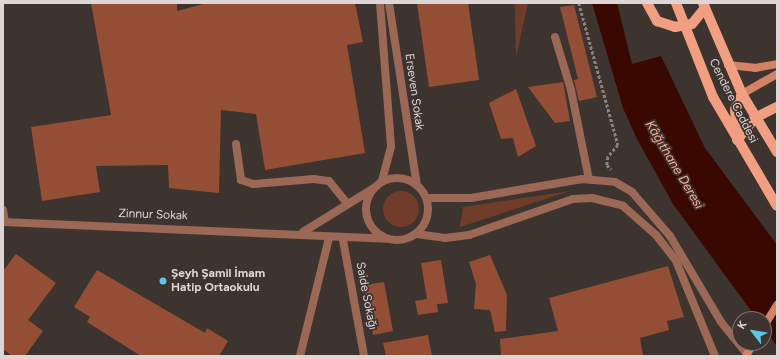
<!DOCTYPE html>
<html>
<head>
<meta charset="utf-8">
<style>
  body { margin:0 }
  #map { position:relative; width:780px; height:359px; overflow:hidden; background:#3d332f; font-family:Figtree,sans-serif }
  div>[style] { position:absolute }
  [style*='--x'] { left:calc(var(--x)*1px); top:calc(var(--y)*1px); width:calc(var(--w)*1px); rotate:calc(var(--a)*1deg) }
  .green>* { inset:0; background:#703d2b }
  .round { border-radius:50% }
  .water>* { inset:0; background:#390800 }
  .building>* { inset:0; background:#944e36 }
  .path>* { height:2.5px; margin-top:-1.25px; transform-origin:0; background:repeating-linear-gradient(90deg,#8b827f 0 3px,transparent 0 5px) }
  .service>* { height:8px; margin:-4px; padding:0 4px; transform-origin:4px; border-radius:4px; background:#9b6856 }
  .minor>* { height:8px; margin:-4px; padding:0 4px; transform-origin:4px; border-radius:4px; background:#9b6856 }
  .tertiary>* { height:8px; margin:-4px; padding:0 4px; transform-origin:4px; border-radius:4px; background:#9b6856 }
  .tertiary>.ring { margin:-4px; padding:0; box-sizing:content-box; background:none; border:8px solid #9b6856; border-radius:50% }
  .secondary>* { height:8px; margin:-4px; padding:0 4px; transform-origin:4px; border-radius:4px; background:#d48266 }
  .primary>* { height:10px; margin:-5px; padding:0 5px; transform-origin:5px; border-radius:5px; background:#f29e81 }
  .dots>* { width:11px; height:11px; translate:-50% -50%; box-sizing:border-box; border:2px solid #3d332f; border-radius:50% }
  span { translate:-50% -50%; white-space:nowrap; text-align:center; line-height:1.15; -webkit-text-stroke:3.5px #3d332f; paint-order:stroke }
  .street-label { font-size:12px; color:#ddd6d4 }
  .poi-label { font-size:12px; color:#ddd6d4; font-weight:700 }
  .left { translate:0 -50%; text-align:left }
  .water-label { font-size:13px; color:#feac90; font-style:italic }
  .frame { position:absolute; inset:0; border:4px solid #ddd6d4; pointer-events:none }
  .north { position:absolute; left:732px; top:311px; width:40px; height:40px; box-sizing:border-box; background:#3d332f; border:1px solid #7d7471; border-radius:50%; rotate:301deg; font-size:11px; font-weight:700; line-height:16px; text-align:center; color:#ddd6d4 }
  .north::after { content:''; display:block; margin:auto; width:14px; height:18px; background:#5bc7e7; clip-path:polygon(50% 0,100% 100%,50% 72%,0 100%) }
</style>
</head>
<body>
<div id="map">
  <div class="green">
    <i style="clip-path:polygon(514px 3px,528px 3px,516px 57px,515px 12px)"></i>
    <i class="round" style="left:383px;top:191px;width:36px;height:36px"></i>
    <i style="clip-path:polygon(570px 191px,460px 227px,463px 207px)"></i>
  </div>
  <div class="water">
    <i style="clip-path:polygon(592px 3px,617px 3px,632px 64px,661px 56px,705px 148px,777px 245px,777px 346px,764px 328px,764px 319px,757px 319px,673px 204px,637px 139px,623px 108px)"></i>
  </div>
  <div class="building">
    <i style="clip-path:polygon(91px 3px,177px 3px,177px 11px,207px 3px,355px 3px,363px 42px,347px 45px,365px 153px,265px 170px,256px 114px,221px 110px,219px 193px,169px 188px,168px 165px,96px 166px,100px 192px,42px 201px,31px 127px,111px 115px)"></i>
    <i style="clip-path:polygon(417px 3px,468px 3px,479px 80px,429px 87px)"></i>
    <i style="clip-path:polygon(574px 5px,597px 97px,579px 101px,574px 80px,578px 79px,560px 7px)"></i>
    <i style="clip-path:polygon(563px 82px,570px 121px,555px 123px,528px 87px)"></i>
    <i style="clip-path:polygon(516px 89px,536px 146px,518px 157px,513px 138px,501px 139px,489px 103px)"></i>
    <i style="clip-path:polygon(16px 254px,56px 283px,28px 320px,43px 331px,25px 356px,12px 356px,3px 349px,3px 271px)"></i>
    <i style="clip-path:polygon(490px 255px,507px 295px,506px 331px,495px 332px,490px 310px,474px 309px,476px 284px,469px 262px)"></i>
    <i style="clip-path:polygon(441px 260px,448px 303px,437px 304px,438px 312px,418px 315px,415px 301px,427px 299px,421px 263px)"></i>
    <i style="clip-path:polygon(668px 266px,684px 317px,667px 321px,669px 330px,640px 338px,643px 356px,501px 356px,500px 339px,558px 331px,549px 298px)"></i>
    <i style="clip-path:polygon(97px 270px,200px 330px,205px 333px,207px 328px,228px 341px,219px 356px,141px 356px,87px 322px,90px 317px,74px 307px)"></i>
    <i style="clip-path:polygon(384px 282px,393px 331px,373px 335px,364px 285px)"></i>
    <i style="clip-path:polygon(428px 335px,432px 356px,386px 356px,383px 343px)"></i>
  </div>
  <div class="path">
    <i style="--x:579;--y:3;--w:147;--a:74.6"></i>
    <i style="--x:618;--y:145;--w:16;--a:130"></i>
    <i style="--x:608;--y:157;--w:8;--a:97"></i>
    <i style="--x:607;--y:165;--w:6;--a:45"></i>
  </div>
  <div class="service">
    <i style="--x:555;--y:37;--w:55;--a:73.2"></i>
    <i style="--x:571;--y:90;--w:91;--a:78.6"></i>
    <i style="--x:236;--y:144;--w:36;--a:82"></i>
    <i style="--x:241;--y:180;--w:13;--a:18"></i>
    <i style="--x:253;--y:184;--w:61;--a:-4.7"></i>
    <i style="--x:314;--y:179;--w:15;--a:8"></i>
    <i style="--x:329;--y:181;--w:28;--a:51"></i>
    <i style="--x:300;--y:356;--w:122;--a:-76.2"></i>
  </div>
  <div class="minor">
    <i style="--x:3;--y:210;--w:12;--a:81"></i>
    <i style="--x:3;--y:222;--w:384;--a:2.5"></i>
    <i style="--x:303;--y:232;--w:84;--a:-31.8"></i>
    <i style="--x:343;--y:240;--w:118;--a:79.7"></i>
  </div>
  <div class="tertiary">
    <i style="--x:380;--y:3;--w:144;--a:85.6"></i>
    <i style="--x:391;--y:147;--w:35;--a:105"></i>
    <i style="--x:389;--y:3;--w:184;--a:81.3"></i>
    <i class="ring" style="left:366px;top:178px;width:54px;height:54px"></i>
    <i style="--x:427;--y:198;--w:44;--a:0"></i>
    <i style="--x:471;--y:198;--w:113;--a:-9.7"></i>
    <i style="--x:582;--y:179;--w:33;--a:5"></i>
    <i style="--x:615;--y:182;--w:20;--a:30"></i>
    <i style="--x:632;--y:192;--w:58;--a:49.2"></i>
    <i style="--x:670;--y:236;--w:100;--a:59.3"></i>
    <i style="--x:721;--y:322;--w:41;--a:50.9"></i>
    <i style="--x:417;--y:234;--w:28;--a:8"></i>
    <i style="--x:445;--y:238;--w:24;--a:-7"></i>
    <i style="--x:469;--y:235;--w:110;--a:-19.1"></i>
    <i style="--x:573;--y:199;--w:19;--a:-3"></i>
    <i style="--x:592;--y:198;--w:32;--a:14"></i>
    <i style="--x:623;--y:206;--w:44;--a:41.3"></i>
    <i style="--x:656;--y:235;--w:33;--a:52"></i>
    <i style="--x:676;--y:261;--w:103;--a:67.7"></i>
  </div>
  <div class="secondary">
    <i style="--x:728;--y:65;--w:27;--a:6"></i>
    <i style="--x:755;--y:68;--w:22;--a:-10"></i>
    <i style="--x:742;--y:94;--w:40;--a:-29.7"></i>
    <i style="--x:764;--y:326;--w:25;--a:-58"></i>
    <i style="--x:747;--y:354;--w:13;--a:-58"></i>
  </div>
  <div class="primary">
    <i style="--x:647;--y:3;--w:21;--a:61"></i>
    <i style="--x:657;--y:21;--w:19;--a:18"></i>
    <i style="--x:675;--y:27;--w:17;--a:-10"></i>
    <i style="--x:692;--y:24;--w:21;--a:-51"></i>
    <i style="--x:676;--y:3;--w:101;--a:68.5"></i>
    <i style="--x:713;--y:97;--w:126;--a:59.6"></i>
    <i style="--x:703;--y:3;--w:99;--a:66.8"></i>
    <i style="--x:742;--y:94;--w:68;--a:58.9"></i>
    <i style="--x:736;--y:133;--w:24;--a:-92"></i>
    <i style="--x:735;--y:109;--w:17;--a:-65"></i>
    <i style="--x:737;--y:140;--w:28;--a:-51"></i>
    <i style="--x:755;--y:118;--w:25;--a:-27"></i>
  </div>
  <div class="dots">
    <i style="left:163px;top:281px;background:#5bc7e7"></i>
  </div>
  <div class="street-label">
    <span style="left:414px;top:92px;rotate:82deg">Erseven Sokak</span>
    <span style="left:733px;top:101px;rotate:63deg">Cendere Caddesi</span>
    <span style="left:153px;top:215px;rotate:2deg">Zinnur Sokak</span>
    <span style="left:366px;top:296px;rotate:79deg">Saide Sokağı</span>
  </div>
  <div class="poi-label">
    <span class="left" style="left:171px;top:281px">Şeyh Şamil İmam<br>Hatip Ortaokulu</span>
  </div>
  <div class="water-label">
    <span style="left:674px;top:165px;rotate:59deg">Kâğıthane Deresi</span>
  </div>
  <div class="frame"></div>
  <div class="north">K</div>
</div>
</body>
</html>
